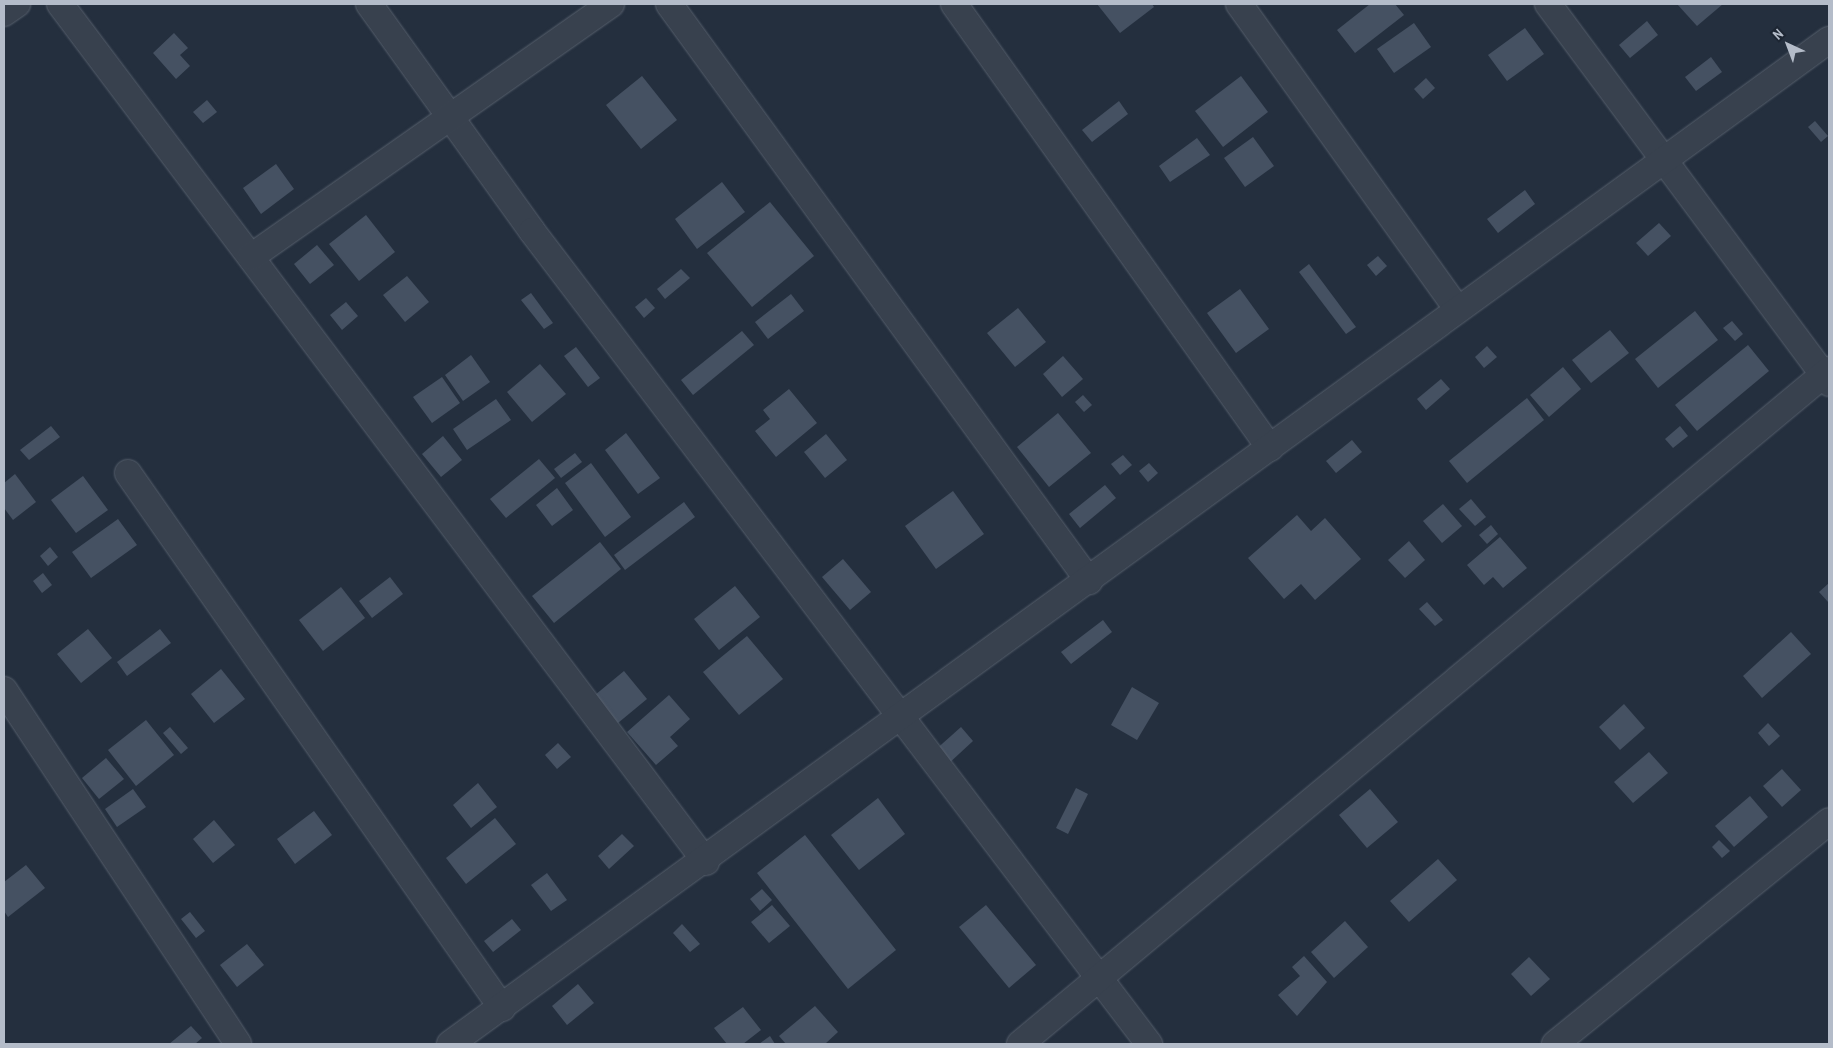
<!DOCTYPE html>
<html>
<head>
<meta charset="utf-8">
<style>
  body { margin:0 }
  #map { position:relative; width:1833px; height:1048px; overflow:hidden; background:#242f3e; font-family:"Archivo Narrow",sans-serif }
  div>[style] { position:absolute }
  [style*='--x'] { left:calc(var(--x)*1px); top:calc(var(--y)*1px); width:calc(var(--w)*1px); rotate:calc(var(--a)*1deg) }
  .building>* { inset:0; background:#455162 }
  .roads { filter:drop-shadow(0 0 1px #565f6c) drop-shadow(0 0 1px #565f6c) }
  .minor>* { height:26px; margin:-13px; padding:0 13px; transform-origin:13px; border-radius:13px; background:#38414e }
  span { translate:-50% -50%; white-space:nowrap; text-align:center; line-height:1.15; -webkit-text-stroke:4px #1d2633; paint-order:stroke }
  .frame { position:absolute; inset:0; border:5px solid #b4bcc9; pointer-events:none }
  .north { position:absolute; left:1763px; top:20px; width:50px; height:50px; -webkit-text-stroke:4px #1d2633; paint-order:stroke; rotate:317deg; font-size:14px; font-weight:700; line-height:20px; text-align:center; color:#b4bcc9 }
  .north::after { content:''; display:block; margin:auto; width:18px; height:22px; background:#b4bcc9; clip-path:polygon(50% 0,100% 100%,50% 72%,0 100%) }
</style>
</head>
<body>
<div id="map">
  <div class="building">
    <i style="clip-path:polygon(1097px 4px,1152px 4px,1154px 7px,1120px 33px)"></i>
    <i style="clip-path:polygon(1370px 4px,1395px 4px,1404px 15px,1355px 53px,1337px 30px)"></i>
    <i style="clip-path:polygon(1677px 4px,1723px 4px,1697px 26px)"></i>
    <i style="clip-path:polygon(1647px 21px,1658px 35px,1630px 58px,1619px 45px)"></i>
    <i style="clip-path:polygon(1414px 23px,1431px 47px,1394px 73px,1377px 49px)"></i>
    <i style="clip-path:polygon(1525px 28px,1544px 54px,1507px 81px,1488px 55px)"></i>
    <i style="clip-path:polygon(174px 33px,188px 48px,180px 55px,190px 66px,176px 79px,153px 53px)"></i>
    <i style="clip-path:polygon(1711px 57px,1722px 72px,1696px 91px,1685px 77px)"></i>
    <i style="clip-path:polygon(642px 76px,677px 120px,641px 149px,606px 105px)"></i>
    <i style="clip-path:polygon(1241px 76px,1268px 112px,1223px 147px,1195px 111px)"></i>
    <i style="clip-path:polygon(1426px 78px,1435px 88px,1423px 99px,1414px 89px)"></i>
    <i style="clip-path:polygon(207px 100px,217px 112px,203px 123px,193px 112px)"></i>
    <i style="clip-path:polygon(1119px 101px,1128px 114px,1092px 142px,1082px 130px)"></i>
    <i style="clip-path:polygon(1815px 121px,1828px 136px,1821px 142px,1808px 127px)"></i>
    <i style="clip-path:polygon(1253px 137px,1274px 166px,1245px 187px,1224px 158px)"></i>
    <i style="clip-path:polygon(1197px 138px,1210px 155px,1170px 182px,1159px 166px)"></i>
    <i style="clip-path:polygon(276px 164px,294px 189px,261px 214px,243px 188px)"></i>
    <i style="clip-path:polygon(722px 182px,745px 212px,697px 249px,675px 219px)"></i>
    <i style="clip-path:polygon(1525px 190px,1535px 204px,1498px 233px,1487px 219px)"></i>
    <i style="clip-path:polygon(770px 202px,814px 256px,752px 307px,707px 253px)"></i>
    <i style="clip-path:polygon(366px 215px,395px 252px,359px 281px,329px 244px)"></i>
    <i style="clip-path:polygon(1659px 223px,1671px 236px,1648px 256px,1636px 243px)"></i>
    <i style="clip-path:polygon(317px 245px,334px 265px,310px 284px,294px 264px)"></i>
    <i style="clip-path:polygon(1378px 256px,1387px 266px,1376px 276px,1367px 265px)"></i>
    <i style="clip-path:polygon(1309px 264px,1356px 327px,1346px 334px,1299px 272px)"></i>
    <i style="clip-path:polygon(681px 269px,690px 278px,665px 299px,657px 289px)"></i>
    <i style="clip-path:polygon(407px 276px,429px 302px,405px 322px,383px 295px)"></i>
    <i style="clip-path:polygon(1240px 289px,1269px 329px,1236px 353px,1207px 313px)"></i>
    <i style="clip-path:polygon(531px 293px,553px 323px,544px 329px,521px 300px)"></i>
    <i style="clip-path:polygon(791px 294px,804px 311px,768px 339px,755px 322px)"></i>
    <i style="clip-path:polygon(646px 298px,655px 308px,644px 318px,635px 307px)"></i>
    <i style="clip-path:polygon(346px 302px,358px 316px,342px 330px,330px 315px)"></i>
    <i style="clip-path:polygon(1018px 308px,1046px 342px,1015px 367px,987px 333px)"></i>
    <i style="clip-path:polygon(1695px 311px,1718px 340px,1658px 388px,1635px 359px)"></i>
    <i style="clip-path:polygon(1732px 321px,1743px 334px,1735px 341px,1723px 328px)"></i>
    <i style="clip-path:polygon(1610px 330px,1629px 353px,1591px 383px,1572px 360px)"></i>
    <i style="clip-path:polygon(742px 331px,754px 345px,693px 395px,681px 380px)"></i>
    <i style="clip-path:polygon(1748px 345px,1769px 371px,1697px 431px,1675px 405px)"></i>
    <i style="clip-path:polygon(1487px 346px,1497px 357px,1484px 368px,1475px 357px)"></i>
    <i style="clip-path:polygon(576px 347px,600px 378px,588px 387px,564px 356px)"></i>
    <i style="clip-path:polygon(471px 355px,490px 382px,463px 401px,445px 375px)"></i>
    <i style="clip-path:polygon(1063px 356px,1083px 379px,1062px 397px,1043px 374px)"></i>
    <i style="clip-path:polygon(540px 364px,566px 394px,532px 422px,507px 392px)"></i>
    <i style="clip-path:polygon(1563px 367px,1581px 389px,1549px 417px,1530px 395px)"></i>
    <i style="clip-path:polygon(442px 377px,460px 403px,432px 423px,413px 397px)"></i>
    <i style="clip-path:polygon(1441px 379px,1450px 389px,1426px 410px,1417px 399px)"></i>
    <i style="clip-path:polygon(789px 389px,817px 423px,776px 457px,755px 431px,770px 419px,763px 410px)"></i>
    <i style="clip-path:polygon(1083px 395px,1092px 405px,1084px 412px,1075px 402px)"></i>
    <i style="clip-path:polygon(1527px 398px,1544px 420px,1467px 483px,1449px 461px)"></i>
    <i style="clip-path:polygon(496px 399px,511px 420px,467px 450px,453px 429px)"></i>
    <i style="clip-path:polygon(1058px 413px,1091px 453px,1049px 487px,1017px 447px)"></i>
    <i style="clip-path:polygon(51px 426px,60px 437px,29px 460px,20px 450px)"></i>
    <i style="clip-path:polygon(1680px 426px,1688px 436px,1673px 448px,1665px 439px)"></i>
    <i style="clip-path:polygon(626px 433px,660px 478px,638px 494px,605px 450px)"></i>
    <i style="clip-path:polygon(826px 434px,847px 460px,825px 478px,804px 452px)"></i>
    <i style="clip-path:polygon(443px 436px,462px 460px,441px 477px,422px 454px)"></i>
    <i style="clip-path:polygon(1352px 440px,1362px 452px,1336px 473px,1326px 461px)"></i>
    <i style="clip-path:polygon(575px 453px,582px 462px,561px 478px,554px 469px)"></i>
    <i style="clip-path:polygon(1123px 455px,1132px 465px,1120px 475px,1111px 464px)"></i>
    <i style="clip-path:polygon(539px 459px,555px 478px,506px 518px,490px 499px)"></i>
    <i style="clip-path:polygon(591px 463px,631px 517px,605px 537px,565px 483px)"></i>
    <i style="clip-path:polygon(1149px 463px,1158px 473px,1148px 482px,1139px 471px)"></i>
    <i style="clip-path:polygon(15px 474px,36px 502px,13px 520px,4px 508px,4px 483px)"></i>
    <i style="clip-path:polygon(83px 476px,108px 510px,76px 533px,51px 500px)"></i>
    <i style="clip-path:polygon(1105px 485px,1116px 498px,1080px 528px,1069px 514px)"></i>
    <i style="clip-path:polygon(557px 488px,573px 510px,552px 526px,536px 505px)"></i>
    <i style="clip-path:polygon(953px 491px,984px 534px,936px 569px,905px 526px)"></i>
    <i style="clip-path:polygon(1471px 499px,1486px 517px,1475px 526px,1459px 509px)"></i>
    <i style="clip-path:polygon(684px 502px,695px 517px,625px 570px,614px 555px)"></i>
    <i style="clip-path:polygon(1443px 504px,1462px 526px,1442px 543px,1423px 521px)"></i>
    <i style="clip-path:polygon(1297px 515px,1311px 531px,1325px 518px,1361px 559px,1315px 600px,1301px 584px,1284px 599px,1248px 558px)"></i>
    <i style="clip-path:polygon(118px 519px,137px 545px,91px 578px,72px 552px)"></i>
    <i style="clip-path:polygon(1491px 525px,1498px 534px,1487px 544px,1479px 535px)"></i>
    <i style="clip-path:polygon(1500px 537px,1527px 568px,1503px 588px,1493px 577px,1484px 585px,1467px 565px)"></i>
    <i style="clip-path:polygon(1409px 541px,1425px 560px,1405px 578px,1388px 560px)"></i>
    <i style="clip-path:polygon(600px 542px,621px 569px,554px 623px,532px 596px)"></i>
    <i style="clip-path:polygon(50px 547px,58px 557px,48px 566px,40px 556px)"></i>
    <i style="clip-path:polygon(843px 559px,871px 592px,850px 610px,822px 577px)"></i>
    <i style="clip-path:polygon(43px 573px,52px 585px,42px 593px,33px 581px)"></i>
    <i style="clip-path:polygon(390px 577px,403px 594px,372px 618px,359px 601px)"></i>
    <i style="clip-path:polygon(1829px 583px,1829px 603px,1819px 592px)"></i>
    <i style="clip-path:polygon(735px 586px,760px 617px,719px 650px,694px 619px)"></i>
    <i style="clip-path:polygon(341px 587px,365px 618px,323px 651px,299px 620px)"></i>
    <i style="clip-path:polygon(1427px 602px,1443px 620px,1435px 626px,1419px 609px)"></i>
    <i style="clip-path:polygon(1103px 620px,1112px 632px,1071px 664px,1061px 652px)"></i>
    <i style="clip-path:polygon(88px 629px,112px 658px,81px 683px,57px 654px)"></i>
    <i style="clip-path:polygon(160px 629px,171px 643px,127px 676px,117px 662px)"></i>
    <i style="clip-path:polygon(1791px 632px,1811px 654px,1762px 698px,1743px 676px)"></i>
    <i style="clip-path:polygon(747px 636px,783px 679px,739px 715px,703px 672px)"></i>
    <i style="clip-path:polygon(221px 669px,245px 699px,214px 723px,191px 694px)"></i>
    <i style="clip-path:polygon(624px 671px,647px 699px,618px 723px,595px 695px)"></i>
    <i style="clip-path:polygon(1132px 687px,1159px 703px,1137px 740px,1111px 725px)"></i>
    <i style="clip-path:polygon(669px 695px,690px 719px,670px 737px,678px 746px,656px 765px,627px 732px)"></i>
    <i style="clip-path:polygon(1624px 704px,1645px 728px,1620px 750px,1599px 727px)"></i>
    <i style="clip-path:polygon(146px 720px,174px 755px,136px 786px,108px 750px)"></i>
    <i style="clip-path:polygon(1768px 723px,1780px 736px,1769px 746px,1758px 733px)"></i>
    <i style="clip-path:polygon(170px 727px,188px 748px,181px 754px,163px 733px)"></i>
    <i style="clip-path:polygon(961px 727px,973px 741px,946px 766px,933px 752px)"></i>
    <i style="clip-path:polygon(558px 743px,571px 757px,557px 769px,545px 755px)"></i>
    <i style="clip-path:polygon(1649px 752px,1668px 773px,1633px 803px,1614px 782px)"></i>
    <i style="clip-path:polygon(106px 758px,124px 779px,99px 799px,82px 778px)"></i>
    <i style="clip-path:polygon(1782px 769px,1801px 790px,1782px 807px,1763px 786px)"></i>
    <i style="clip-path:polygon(478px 783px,497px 807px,471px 828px,453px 805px)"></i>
    <i style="clip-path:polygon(1076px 788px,1088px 794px,1068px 834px,1056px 828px)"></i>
    <i style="clip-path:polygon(133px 789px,146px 807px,117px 827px,105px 809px)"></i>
    <i style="clip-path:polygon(1370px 789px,1398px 822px,1367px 848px,1339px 815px)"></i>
    <i style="clip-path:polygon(1750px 796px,1768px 817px,1734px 847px,1715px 826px)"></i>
    <i style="clip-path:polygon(878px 798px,905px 834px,859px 870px,831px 835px)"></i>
    <i style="clip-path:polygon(314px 811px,332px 835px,295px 864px,277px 839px)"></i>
    <i style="clip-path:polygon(495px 818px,516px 844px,466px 884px,446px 858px)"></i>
    <i style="clip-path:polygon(214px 820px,235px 845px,213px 863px,193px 839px)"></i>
    <i style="clip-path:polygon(622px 834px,634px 846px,609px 869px,598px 856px)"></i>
    <i style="clip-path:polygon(805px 835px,896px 950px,848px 989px,757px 873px)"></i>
    <i style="clip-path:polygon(1719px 840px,1730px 851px,1722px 858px,1712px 847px)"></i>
    <i style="clip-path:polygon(1438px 859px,1457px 880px,1409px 922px,1390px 901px)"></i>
    <i style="clip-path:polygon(26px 865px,45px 888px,8px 917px,4px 911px,4px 882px)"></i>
    <i style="clip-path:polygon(547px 873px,567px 900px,551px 911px,531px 885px)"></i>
    <i style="clip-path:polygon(762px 889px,772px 900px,760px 911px,750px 899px)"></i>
    <i style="clip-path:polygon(772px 905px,790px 926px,769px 943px,751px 922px)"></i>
    <i style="clip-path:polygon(986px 905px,1036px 965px,1009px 988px,959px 927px)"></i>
    <i style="clip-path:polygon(190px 912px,205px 931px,196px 938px,181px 919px)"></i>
    <i style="clip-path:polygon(512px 919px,521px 930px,493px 952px,484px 941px)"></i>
    <i style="clip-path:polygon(1345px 921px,1368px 947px,1334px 978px,1311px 952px)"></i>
    <i style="clip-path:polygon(682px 924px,700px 944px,690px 952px,673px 933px)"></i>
    <i style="clip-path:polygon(247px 944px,264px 965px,237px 987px,220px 965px)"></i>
    <i style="clip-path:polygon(1304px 956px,1327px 982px,1297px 1016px,1278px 995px,1300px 976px,1292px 967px)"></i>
    <i style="clip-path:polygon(1529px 957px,1550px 979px,1531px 996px,1511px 974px)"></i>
    <i style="clip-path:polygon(578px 984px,594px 1003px,567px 1025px,552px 1006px)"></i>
    <i style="clip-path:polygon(815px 1006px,838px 1032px,825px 1044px,786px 1044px,779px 1036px)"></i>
    <i style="clip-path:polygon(743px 1007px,761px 1030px,743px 1044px,727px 1044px,714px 1028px)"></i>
    <i style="clip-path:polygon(191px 1026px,202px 1038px,195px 1044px,169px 1044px)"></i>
    <i style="clip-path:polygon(770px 1036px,775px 1044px,759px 1044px)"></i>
  </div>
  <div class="roads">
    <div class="minor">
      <i style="--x:60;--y:4;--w:1074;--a:53.02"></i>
      <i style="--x:369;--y:4;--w:279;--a:54.3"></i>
      <i style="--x:532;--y:231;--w:1021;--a:52.8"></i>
      <i style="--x:669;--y:4;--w:714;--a:53.95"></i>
      <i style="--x:954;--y:4;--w:545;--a:54.56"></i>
      <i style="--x:1239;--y:4;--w:375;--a:54.4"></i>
      <i style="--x:1548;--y:4;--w:472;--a:53.4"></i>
      <i style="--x:4;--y:13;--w:16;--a:-35"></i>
      <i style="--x:251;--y:257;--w:440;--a:-35.1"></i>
      <i style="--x:128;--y:473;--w:653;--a:55.04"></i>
      <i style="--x:4;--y:690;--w:424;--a:56.5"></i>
      <i style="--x:450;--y:1044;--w:1706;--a:-36.06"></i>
      <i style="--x:1020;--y:1044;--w:1053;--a:-39.8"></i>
      <i style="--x:1555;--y:1044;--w:353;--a:-39.1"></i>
    </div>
  </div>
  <div class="frame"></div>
  <div class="north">N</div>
</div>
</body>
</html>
